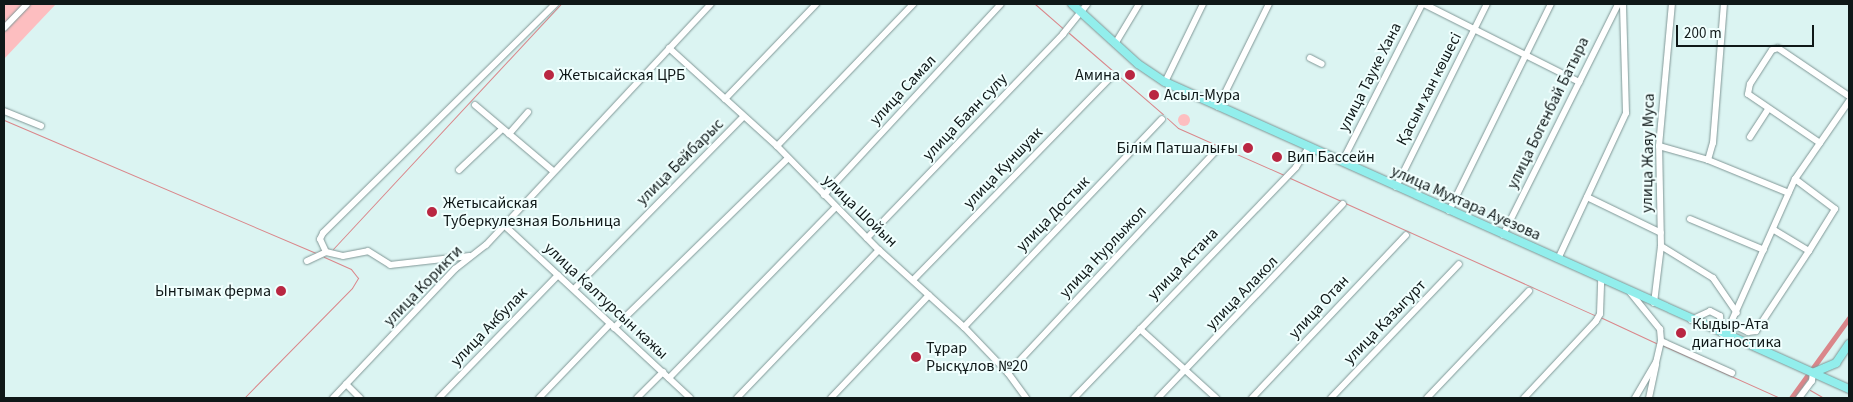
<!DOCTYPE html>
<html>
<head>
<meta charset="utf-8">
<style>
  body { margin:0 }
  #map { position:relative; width:1853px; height:402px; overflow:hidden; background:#dbf4f2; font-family:"Source Sans 3",sans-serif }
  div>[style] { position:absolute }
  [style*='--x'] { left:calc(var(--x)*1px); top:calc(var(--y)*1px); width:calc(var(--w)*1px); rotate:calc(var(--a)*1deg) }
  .green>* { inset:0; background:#fdbec0 }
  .round { border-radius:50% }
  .stream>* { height:1px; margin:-0.5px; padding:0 0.5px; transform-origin:0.5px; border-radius:0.5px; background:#da868a }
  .canal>* { height:5px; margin:-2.5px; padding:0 2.5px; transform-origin:2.5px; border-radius:2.5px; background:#da868a }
  .roads { filter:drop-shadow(0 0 1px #809796) drop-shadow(0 0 1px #809796) }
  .minor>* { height:6px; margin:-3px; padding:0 3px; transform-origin:3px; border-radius:3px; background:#fff }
  .major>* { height:8px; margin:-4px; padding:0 4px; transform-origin:4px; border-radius:4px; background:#92eeec }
  .dots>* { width:14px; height:14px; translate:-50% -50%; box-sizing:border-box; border:2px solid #f0fffe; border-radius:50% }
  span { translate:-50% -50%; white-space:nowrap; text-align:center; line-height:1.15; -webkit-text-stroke:4px #f0fffe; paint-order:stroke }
  .poi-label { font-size:16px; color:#0f1818 }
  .left { translate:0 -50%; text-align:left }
  .right { translate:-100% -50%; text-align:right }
  .street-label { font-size:16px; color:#0f1818 }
  .frame { position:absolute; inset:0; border:5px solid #0f1818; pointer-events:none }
  .scale { position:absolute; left:1676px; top:25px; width:138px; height:22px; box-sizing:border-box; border:2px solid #0f1818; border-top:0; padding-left:6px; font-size:15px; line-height:18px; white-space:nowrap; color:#0f1818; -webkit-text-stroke:4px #f0fffe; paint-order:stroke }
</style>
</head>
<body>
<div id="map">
  <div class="green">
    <i style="clip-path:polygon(4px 4px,56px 4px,4px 59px)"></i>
    <i class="round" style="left:1178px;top:114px;width:12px;height:12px"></i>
  </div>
  <div class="stream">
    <i style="--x:1035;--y:4;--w:37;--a:41"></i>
    <i style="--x:1069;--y:33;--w:124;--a:40.8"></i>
    <i style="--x:1167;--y:118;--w:15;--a:42"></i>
    <i style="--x:1178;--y:128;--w:116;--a:23.9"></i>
    <i style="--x:4;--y:120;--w:339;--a:23.1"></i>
    <i style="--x:1290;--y:178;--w:56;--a:24.3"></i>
    <i style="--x:1345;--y:203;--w:276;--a:24.2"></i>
    <i style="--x:333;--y:249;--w:335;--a:-47.1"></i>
    <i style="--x:1600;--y:317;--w:64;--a:25"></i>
    <i style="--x:1662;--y:345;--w:129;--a:24.2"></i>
    <i style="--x:1800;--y:385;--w:4;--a:34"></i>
    <i style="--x:1810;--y:390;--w:16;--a:30"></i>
    <i style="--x:244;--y:398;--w:154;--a:-45.5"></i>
    <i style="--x:352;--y:288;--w:12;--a:-59"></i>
    <i style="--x:358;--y:278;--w:11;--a:-128"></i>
    <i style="--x:351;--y:269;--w:30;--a:-156"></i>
  </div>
  <div class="canal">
    <i style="--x:1791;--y:398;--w:99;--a:-54.1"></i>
  </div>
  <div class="roads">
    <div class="minor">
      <i style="--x:1424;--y:4;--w:174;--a:26.7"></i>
      <i style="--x:4;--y:28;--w:33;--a:-46"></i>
      <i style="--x:1115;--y:44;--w:47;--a:-59"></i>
      <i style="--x:669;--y:48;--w:146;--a:42.2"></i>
      <i style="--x:777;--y:146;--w:146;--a:45.6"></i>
      <i style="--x:879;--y:250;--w:115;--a:42.2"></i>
      <i style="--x:964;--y:327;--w:64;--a:46.3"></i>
      <i style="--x:1008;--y:373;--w:31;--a:54"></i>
      <i style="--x:1310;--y:58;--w:13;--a:27"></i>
      <i style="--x:1165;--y:82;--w:87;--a:-64"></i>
      <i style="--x:725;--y:99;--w:132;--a:-46.2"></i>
      <i style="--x:475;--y:105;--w:102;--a:40.2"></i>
      <i style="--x:1218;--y:107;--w:115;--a:-63.7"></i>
      <i style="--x:4;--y:111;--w:40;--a:22"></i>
      <i style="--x:509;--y:134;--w:29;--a:-49"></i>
      <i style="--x:1750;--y:137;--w:33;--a:-57"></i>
      <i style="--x:1820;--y:143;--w:87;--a:-145.8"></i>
      <i style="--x:1748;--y:94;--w:10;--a:-79"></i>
      <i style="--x:1750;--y:84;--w:40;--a:-57.1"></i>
      <i style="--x:1772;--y:50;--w:6;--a:-18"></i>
      <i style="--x:1778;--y:48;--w:86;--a:34.1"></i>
      <i style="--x:777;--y:146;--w:197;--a:-46.2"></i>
      <i style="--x:1659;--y:146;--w:51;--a:15.9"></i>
      <i style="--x:1708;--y:160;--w:87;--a:22.2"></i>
      <i style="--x:1708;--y:160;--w:18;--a:-74"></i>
      <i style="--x:1713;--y:143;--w:139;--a:-85.5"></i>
      <i style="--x:1342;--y:162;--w:177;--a:-63.1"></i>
      <i style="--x:459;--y:170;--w:59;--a:-43.6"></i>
      <i style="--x:1795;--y:179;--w:50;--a:36.9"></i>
      <i style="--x:1835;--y:209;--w:49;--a:121.8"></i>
      <i style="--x:1396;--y:187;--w:204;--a:-63.6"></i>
      <i style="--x:824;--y:195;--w:260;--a:-47.2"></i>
      <i style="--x:1587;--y:197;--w:82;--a:25.9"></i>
      <i style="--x:1449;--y:211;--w:231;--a:-63.8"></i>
      <i style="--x:1690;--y:219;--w:80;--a:22.7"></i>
      <i style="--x:504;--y:225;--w:254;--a:42.9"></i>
      <i style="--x:1503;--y:235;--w:258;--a:-63.5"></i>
      <i style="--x:867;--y:238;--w:283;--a:-46.1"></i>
      <i style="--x:1063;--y:34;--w:38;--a:-51"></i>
      <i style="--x:1661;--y:246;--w:61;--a:31.6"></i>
      <i style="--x:1713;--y:278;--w:42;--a:55.6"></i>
      <i style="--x:326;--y:252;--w:14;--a:-115"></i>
      <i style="--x:320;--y:239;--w:7;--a:-63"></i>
      <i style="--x:323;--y:233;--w:326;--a:-44.6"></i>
      <i style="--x:1558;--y:259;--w:161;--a:-65"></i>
      <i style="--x:1626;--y:113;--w:109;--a:-91.6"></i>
      <i style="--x:307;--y:261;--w:21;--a:-25"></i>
      <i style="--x:326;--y:252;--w:17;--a:13"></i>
      <i style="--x:343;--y:256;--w:25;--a:-11"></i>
      <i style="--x:368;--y:251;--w:26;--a:32"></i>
      <i style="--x:390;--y:265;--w:80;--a:-6.5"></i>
      <i style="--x:913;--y:280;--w:285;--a:-45.7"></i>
      <i style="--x:574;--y:289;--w:240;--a:-45.5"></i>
      <i style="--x:1630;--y:292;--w:48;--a:51"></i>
      <i style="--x:1660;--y:329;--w:12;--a:85"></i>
      <i style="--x:1661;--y:341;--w:22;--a:103"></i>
      <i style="--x:1656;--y:362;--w:42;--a:120.3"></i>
      <i style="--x:1654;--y:303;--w:57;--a:-83"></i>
      <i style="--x:1661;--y:246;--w:100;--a:-91.1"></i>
      <i style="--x:1659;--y:146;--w:143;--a:-84.8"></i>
      <i style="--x:1691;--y:320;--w:21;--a:-25"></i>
      <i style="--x:1710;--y:311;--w:11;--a:27"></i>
      <i style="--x:1720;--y:316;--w:18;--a:84"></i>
      <i style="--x:1732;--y:324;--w:18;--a:27"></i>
      <i style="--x:1748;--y:332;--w:8;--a:-7"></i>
      <i style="--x:1756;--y:331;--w:96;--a:-56.5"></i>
      <i style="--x:1809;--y:251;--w:41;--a:-149"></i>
      <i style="--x:964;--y:327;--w:287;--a:-46.4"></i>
      <i style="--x:614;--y:328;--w:242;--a:-44.3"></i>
      <i style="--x:1140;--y:329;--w:103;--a:42.2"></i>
      <i style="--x:1725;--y:336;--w:172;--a:-66"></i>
      <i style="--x:1795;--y:179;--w:95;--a:-55.3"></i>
      <i style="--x:1661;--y:341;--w:78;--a:24.3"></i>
      <i style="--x:1008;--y:373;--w:306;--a:-46.9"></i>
      <i style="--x:669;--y:378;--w:239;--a:-45.7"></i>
      <i style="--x:346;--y:384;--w:20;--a:45"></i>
      <i style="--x:333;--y:398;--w:178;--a:-46.6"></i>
      <i style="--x:455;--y:269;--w:39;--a:-38"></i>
      <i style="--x:486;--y:245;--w:330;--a:-47"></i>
      <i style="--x:439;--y:398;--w:171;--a:-45.9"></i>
      <i style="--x:539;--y:398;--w:103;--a:-46.2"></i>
      <i style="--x:637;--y:398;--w:37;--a:-45"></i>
      <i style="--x:737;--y:398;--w:205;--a:-46.2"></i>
      <i style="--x:831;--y:398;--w:142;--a:-46.4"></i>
      <i style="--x:1074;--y:398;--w:320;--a:-46.1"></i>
      <i style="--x:1296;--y:167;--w:24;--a:-57"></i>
      <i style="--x:1158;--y:398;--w:268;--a:-46.4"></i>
      <i style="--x:1252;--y:398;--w:224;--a:-46.6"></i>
      <i style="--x:1331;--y:398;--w:185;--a:-46.3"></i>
      <i style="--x:1427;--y:398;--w:148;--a:-46.4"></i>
      <i style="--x:1524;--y:398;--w:105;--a:-46.9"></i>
      <i style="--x:1596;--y:321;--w:8;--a:-60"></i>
      <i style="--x:1600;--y:314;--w:35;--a:-88"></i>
      <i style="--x:1649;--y:398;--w:34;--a:-78"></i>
      <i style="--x:1799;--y:398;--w:21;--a:-53"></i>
      <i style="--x:1812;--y:381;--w:9;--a:-84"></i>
    </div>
    <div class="major">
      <i style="--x:1072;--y:4;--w:89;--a:42.3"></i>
      <i style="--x:1138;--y:64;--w:32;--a:34"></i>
      <i style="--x:1165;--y:82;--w:750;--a:24.17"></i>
      <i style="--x:1815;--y:372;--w:23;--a:-23"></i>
      <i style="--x:1836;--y:363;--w:23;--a:-56"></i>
    </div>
  </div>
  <div class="dots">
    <i style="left:549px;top:75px;background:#b92742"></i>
    <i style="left:1130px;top:75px;background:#b92742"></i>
    <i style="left:1154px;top:95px;background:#b92742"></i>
    <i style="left:1248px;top:148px;background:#b92742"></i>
    <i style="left:1277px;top:157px;background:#b92742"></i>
    <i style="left:432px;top:212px;background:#b92742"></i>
    <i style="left:281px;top:291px;background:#b92742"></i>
    <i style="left:1681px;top:333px;background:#b92742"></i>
    <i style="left:916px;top:357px;background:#b92742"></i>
  </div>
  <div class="poi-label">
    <span class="left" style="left:559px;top:75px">Жетысайская ЦРБ</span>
    <span class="right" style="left:1120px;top:75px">Амина</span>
    <span class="left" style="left:1164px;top:95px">Асыл-Мура</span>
    <span class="right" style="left:1238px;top:148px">Білім Патшалығы</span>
    <span class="left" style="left:1287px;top:157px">Вип Бассейн</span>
    <span class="left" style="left:443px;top:212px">Жетысайская<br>Туберкулезная Больница</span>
    <span class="right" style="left:271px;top:291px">Ынтымак ферма</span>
    <span class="left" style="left:1692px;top:333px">Кыдыр-Ата<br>диагностика</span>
    <span class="left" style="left:926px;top:357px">Тұрар<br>Рысқұлов №20</span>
  </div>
  <div class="street-label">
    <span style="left:1370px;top:77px;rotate:-63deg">улица Тауке Хана</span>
    <span style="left:1429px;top:89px;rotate:-63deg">Қасым хан көшесі</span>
    <span style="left:903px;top:90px;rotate:-47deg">улица Самал</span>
    <span style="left:1548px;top:113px;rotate:-64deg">улица Богенбай Батыра</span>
    <span style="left:965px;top:117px;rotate:-46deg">улица Баян сулу</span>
    <span style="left:1648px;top:153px;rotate:-89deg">улица Жаяу Муса</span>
    <span style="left:680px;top:162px;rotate:-45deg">улица Бейбарыс</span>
    <span style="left:1003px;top:168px;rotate:-46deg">улица Куншуак</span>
    <span style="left:1466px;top:203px;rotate:24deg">улица Мухтара Ауезова</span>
    <span style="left:860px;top:211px;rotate:44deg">улица Шойын</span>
    <span style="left:1053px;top:214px;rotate:-46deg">улица Достык</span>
    <span style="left:1103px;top:252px;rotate:-47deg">улица Нурлыжол</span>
    <span style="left:1183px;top:264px;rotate:-46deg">улица Астана</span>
    <span style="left:423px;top:286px;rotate:-46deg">улица Корикти</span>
    <span style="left:1242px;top:293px;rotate:-46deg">улица Алакол</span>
    <span style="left:606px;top:301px;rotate:43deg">улица Калтурсын кажы</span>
    <span style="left:1319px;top:307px;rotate:-47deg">улица Отан</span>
    <span style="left:1385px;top:322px;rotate:-46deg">улица Казыгурт</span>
    <span style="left:489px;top:327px;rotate:-46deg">улица Акбулак</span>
  </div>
  <div class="frame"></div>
  <div class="scale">200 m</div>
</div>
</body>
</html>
